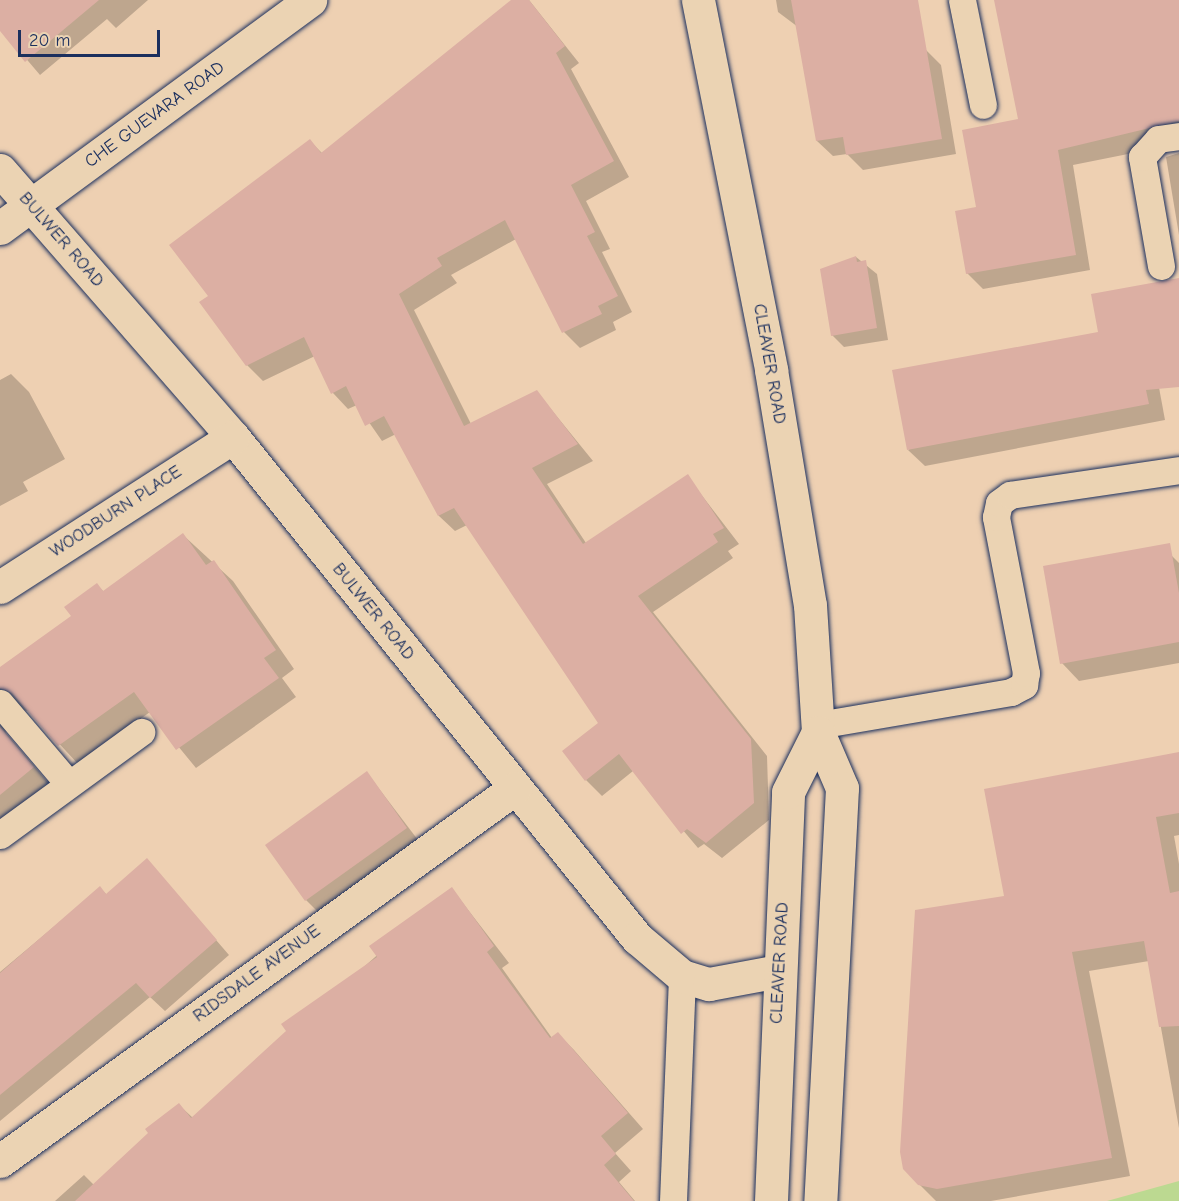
<!DOCTYPE html>
<html>
<head>
<meta charset="utf-8">
<style>
  body { margin:0 }
  #map { position:relative; width:1179px; height:1201px; overflow:hidden; background:#eed0b2; font-family:"Comic Neue",sans-serif }
  div>[style] { position:absolute }
  [style*='--x'] { left:calc(var(--x)*1px); top:calc(var(--y)*1px); width:calc(var(--w)*1px); rotate:calc(var(--a)*1deg) }
  .green>* { inset:0; background:#bcd991 }
  .shadow>* { inset:0; background:#0003 }
  .building>* { inset:0; background:#dcafa3 }
  .roads { filter:drop-shadow(0 0 2px #1b2f5e) drop-shadow(0 0 2px #1b2f5e) }
  .lane>* { height:27px; margin:-13.5px; padding:0 13.5px; transform-origin:13.5px; border-radius:13.5px; background:#ebd3b3 }
  .street>* { height:33px; margin:-16.5px; padding:0 16.5px; transform-origin:16.5px; border-radius:16.5px; background:#ebd3b3 }
  .secondary>* { height:33px; margin:-16.5px; padding:0 16.5px; transform-origin:16.5px; border-radius:16.5px; background:#ebd3b3 }
  span { translate:-50% -50%; white-space:nowrap; text-align:center; line-height:1.15; -webkit-text-stroke:4.5px #ebd3b3; paint-order:stroke }
  .street-label { font-size:18px; color:#1b2f5e }
  .scale { position:absolute; left:18px; top:30px; width:142px; height:27px; box-sizing:border-box; border:3px solid #1b2f5e; border-top:0; padding-left:8px; font-size:18px; line-height:21px; white-space:nowrap; color:#1b2f5e; -webkit-text-stroke:4px #ebd3b3; paint-order:stroke }
</style>
</head>
<body>
<div id="map">
  <div class="green">
    <i style="clip-path:polygon(1179px 1181px,1179px 1201px,1107px 1201px)"></i>
  </div>
  <div class="shadow">
    <i style="clip-path:polygon(0 0,148px 0,116px 28px,107px 19px,40px 75px,0 28px)"></i>
    <i style="clip-path:polygon(514px 0,529px 0,579px 63px,571px 69px,629px 177px,586px 201px,610px 249px,602px 252px,632px 312px,613px 322px,616px 330px,580px 348px,564px 332px,516px 239px,451px 275px,457px 283px,414px 310px,471px 424px,537px 392px,593px 461px,547px 484px,586px 543px,687px 476px,739px 544px,728px 551px,733px 558px,653px 612px,767px 756px,769px 820px,722px 858px,704px 844px,698px 848px,633px 771px,602px 796px,586px 780px,600px 723px,467px 525px,455px 531px,439px 516px,396px 434px,382px 441px,357px 405px,348px 409px,333px 393px,315px 356px,263px 381px,247px 365px,210px 296px,310px 141px,323px 154px)"></i>
    <i style="clip-path:polygon(776px 0,908px 0,926px 50px,941px 65px,956px 154px,863px 170px,847px 154px,833px 156px,817px 141px,798px 27px,778px 12px)"></i>
    <i style="clip-path:polygon(996px 0,1179px 0,1179px 138px,1158px 148px,1073px 165px,1090px 270px,983px 289px,967px 273px,978px 208px,1020px 120px)"></i>
    <i style="clip-path:polygon(1179px 153px,1179px 235px,1166px 157px)"></i>
    <i style="clip-path:polygon(856px 257px,877px 274px,888px 340px,844px 347px,832px 335px)"></i>
    <i style="clip-path:polygon(1144px 306px,1165px 420px,925px 466px,908px 450px)"></i>
    <i style="clip-path:polygon(11px 374px,29px 392px,65px 459px,23px 482px,28px 491px,0 506px,0 380px)"></i>
    <i style="clip-path:polygon(183px 535px,233px 581px,294px 669px,282px 678px,296px 697px,196px 768px,150px 712px,78px 764px,29px 711px,10px 709px,3px 718px,6px 733px,51px 786px,0 829px,0 668px,73px 616px,97px 585px,104px 592px)"></i>
    <i style="clip-path:polygon(1162px 546px,1179px 563px,1179px 663px,1079px 681px,1062px 663px)"></i>
    <i style="clip-path:polygon(1179px 754px,1179px 835px,1174px 836px,1179px 864px,1179px 1128px,1149px 961px,1089px 971px,1130px 1176px,991px 1201px,936px 1201px,919px 1184px,1005px 897px)"></i>
    <i style="clip-path:polygon(367px 773px,418px 840px,318px 912px,306px 900px)"></i>
    <i style="clip-path:polygon(147px 860px,229px 955px,165px 1011px,150px 997px,0 1121px,0 972px,100px 888px,107px 895px)"></i>
    <i style="clip-path:polygon(452px 889px,509px 963px,502px 968px,552px 1038px,558px 1034px,574px 1050px,643px 1129px,615px 1153px,631px 1171px,619px 1182px,635px 1201px,55px 1201px,84px 1175px,94px 1185px,179px 1105px,193px 1118px)"></i>
  </div>
  <div class="building">
    <i style="clip-path:polygon(0 0,99px 0,25px 62px,0 31px)"></i>
    <i style="clip-path:polygon(511px 0,529px 0,565px 46px,556px 53px,614px 161px,571px 185px,595px 232px,587px 236px,618px 296px,598px 306px,602px 314px,562px 333px,505px 220px,437px 258px,442px 266px,399px 294px,464px 426px,537px 390px,578px 444px,532px 468px,583px 544px,688px 474px,724px 528px,713px 534px,718px 542px,638px 596px,751px 739px,754px 803px,706px 843px,687px 829px,681px 834px,619px 754px,585px 781px,562px 751px,598px 723px,454px 508px,438px 516px,384px 416px,365px 426px,346px 386px,331px 394px,304px 337px,246px 366px,199px 302px,208px 296px,169px 245px,310px 139px,321px 153px)"></i>
    <i style="clip-path:polygon(791px 0,918px 0,942px 139px,846px 155px,843px 137px,816px 141px)"></i>
    <i style="clip-path:polygon(994px 0,1179px 0,1179px 121px,1058px 150px,1076px 255px,966px 274px,955px 211px,976px 207px,962px 130px,1018px 119px)"></i>
    <i style="clip-path:polygon(856px 256px,857px 262px,866px 260px,877px 328px,831px 336px,820px 269px)"></i>
    <i style="clip-path:polygon(1179px 278px,1179px 387px,1146px 390px,1149px 404px,907px 450px,892px 370px,1098px 332px,1091px 294px)"></i>
    <i style="clip-path:polygon(183px 533px,206px 565px,214px 560px,276px 650px,264px 658px,279px 678px,176px 750px,134px 692px,58px 746px,12px 693px,0 688px,0 667px,71px 616px,64px 607px,97px 583px,103px 591px)"></i>
    <i style="clip-path:polygon(1170px 543px,1179px 593px,1179px 642px,1060px 664px,1043px 566px)"></i>
    <i style="clip-path:polygon(0 727px,34px 767px,0 795px)"></i>
    <i style="clip-path:polygon(1179px 752px,1179px 813px,1156px 817px,1170px 893px,1179px 891px,1179px 1026px,1159px 1027px,1144px 941px,1072px 952px,1112px 1158px,937px 1189px,918px 1185px,903px 1169px,900px 1152px,915px 910px,1004px 896px,984px 789px)"></i>
    <i style="clip-path:polygon(367px 771px,407px 828px,305px 901px,265px 845px)"></i>
    <i style="clip-path:polygon(147px 858px,217px 940px,150px 998px,136px 983px,0 1095px,0 973px,100px 886px,106px 894px)"></i>
    <i style="clip-path:polygon(452px 887px,494px 946px,487px 952px,550px 1038px,558px 1032px,628px 1113px,601px 1136px,616px 1154px,604px 1165px,634px 1201px,75px 1201px,148px 1133px,145px 1129px,179px 1103px,191px 1118px,286px 1031px,281px 1024px,377px 957px,369px 946px)"></i>
  </div>
  <div class="roads">
    <div class="lane">
      <i style="--x:962;--y:0;--w:107;--a:78.7"></i>
      <i style="--x:1161;--y:266;--w:111;--a:-99.9"></i>
      <i style="--x:1142;--y:157;--w:24;--a:-48"></i>
      <i style="--x:1158;--y:139;--w:21;--a:-8"></i>
      <i style="--x:0;--y:703;--w:106;--a:49.6"></i>
      <i style="--x:818;--y:725;--w:196;--a:-9.7"></i>
      <i style="--x:1011;--y:692;--w:15;--a:-28"></i>
      <i style="--x:1024;--y:685;--w:12;--a:-81"></i>
      <i style="--x:1026;--y:673;--w:159;--a:-100.9"></i>
      <i style="--x:996;--y:517;--w:14;--a:-78"></i>
      <i style="--x:999;--y:503;--w:14;--a:-36"></i>
      <i style="--x:1010;--y:495;--w:171;--a:-8.4"></i>
      <i style="--x:0;--y:835;--w:175;--a:-36.1"></i>
      <i style="--x:673;--y:1201;--w:225;--a:-87.7"></i>
    </div>
    <div class="street">
      <i style="--x:0;--y:170;--w:354;--a:48.9"></i>
      <i style="--x:233;--y:437;--w:644;--a:51.12"></i>
      <i style="--x:637;--y:938;--w:59;--a:40.2"></i>
      <i style="--x:682;--y:976;--w:28;--a:17"></i>
      <i style="--x:709;--y:984;--w:71;--a:-10.5"></i>
      <i style="--x:0;--y:587;--w:277;--a:-32.8"></i>
      <i style="--x:0;--y:1161;--w:636;--a:-35.91"></i>
    </div>
    <div class="secondary">
      <i style="--x:698;--y:0;--w:377;--a:78.8"></i>
      <i style="--x:771;--y:370;--w:238;--a:80.6"></i>
      <i style="--x:810;--y:605;--w:127;--a:86.4"></i>
      <i style="--x:818;--y:732;--w:61;--a:66.8"></i>
      <i style="--x:842;--y:788;--w:414;--a:93"></i>
      <i style="--x:0;--y:228;--w:385;--a:-36.3"></i>
      <i style="--x:771;--y:1201;--w:409;--a:-87.6"></i>
      <i style="--x:788;--y:792;--w:67;--a:-63.4"></i>
    </div>
  </div>
  <div class="street-label">
    <span style="left:155px;top:115px;rotate:-36deg">CHE GUEVARA ROAD</span>
    <span style="left:61px;top:240px;rotate:49deg">BULWER ROAD</span>
    <span style="left:769px;top:364px;rotate:80deg">CLEAVER ROAD</span>
    <span style="left:116px;top:512px;rotate:-33deg">WOODBURN PLACE</span>
    <span style="left:373px;top:612px;rotate:51deg">BULWER ROAD</span>
    <span style="left:780px;top:963px;rotate:-87deg">CLEAVER ROAD</span>
    <span style="left:257px;top:974px;rotate:-36deg">RIDSDALE AVENUE</span>
  </div>
  <div class="scale">20 m</div>
</div>
</body>
</html>
